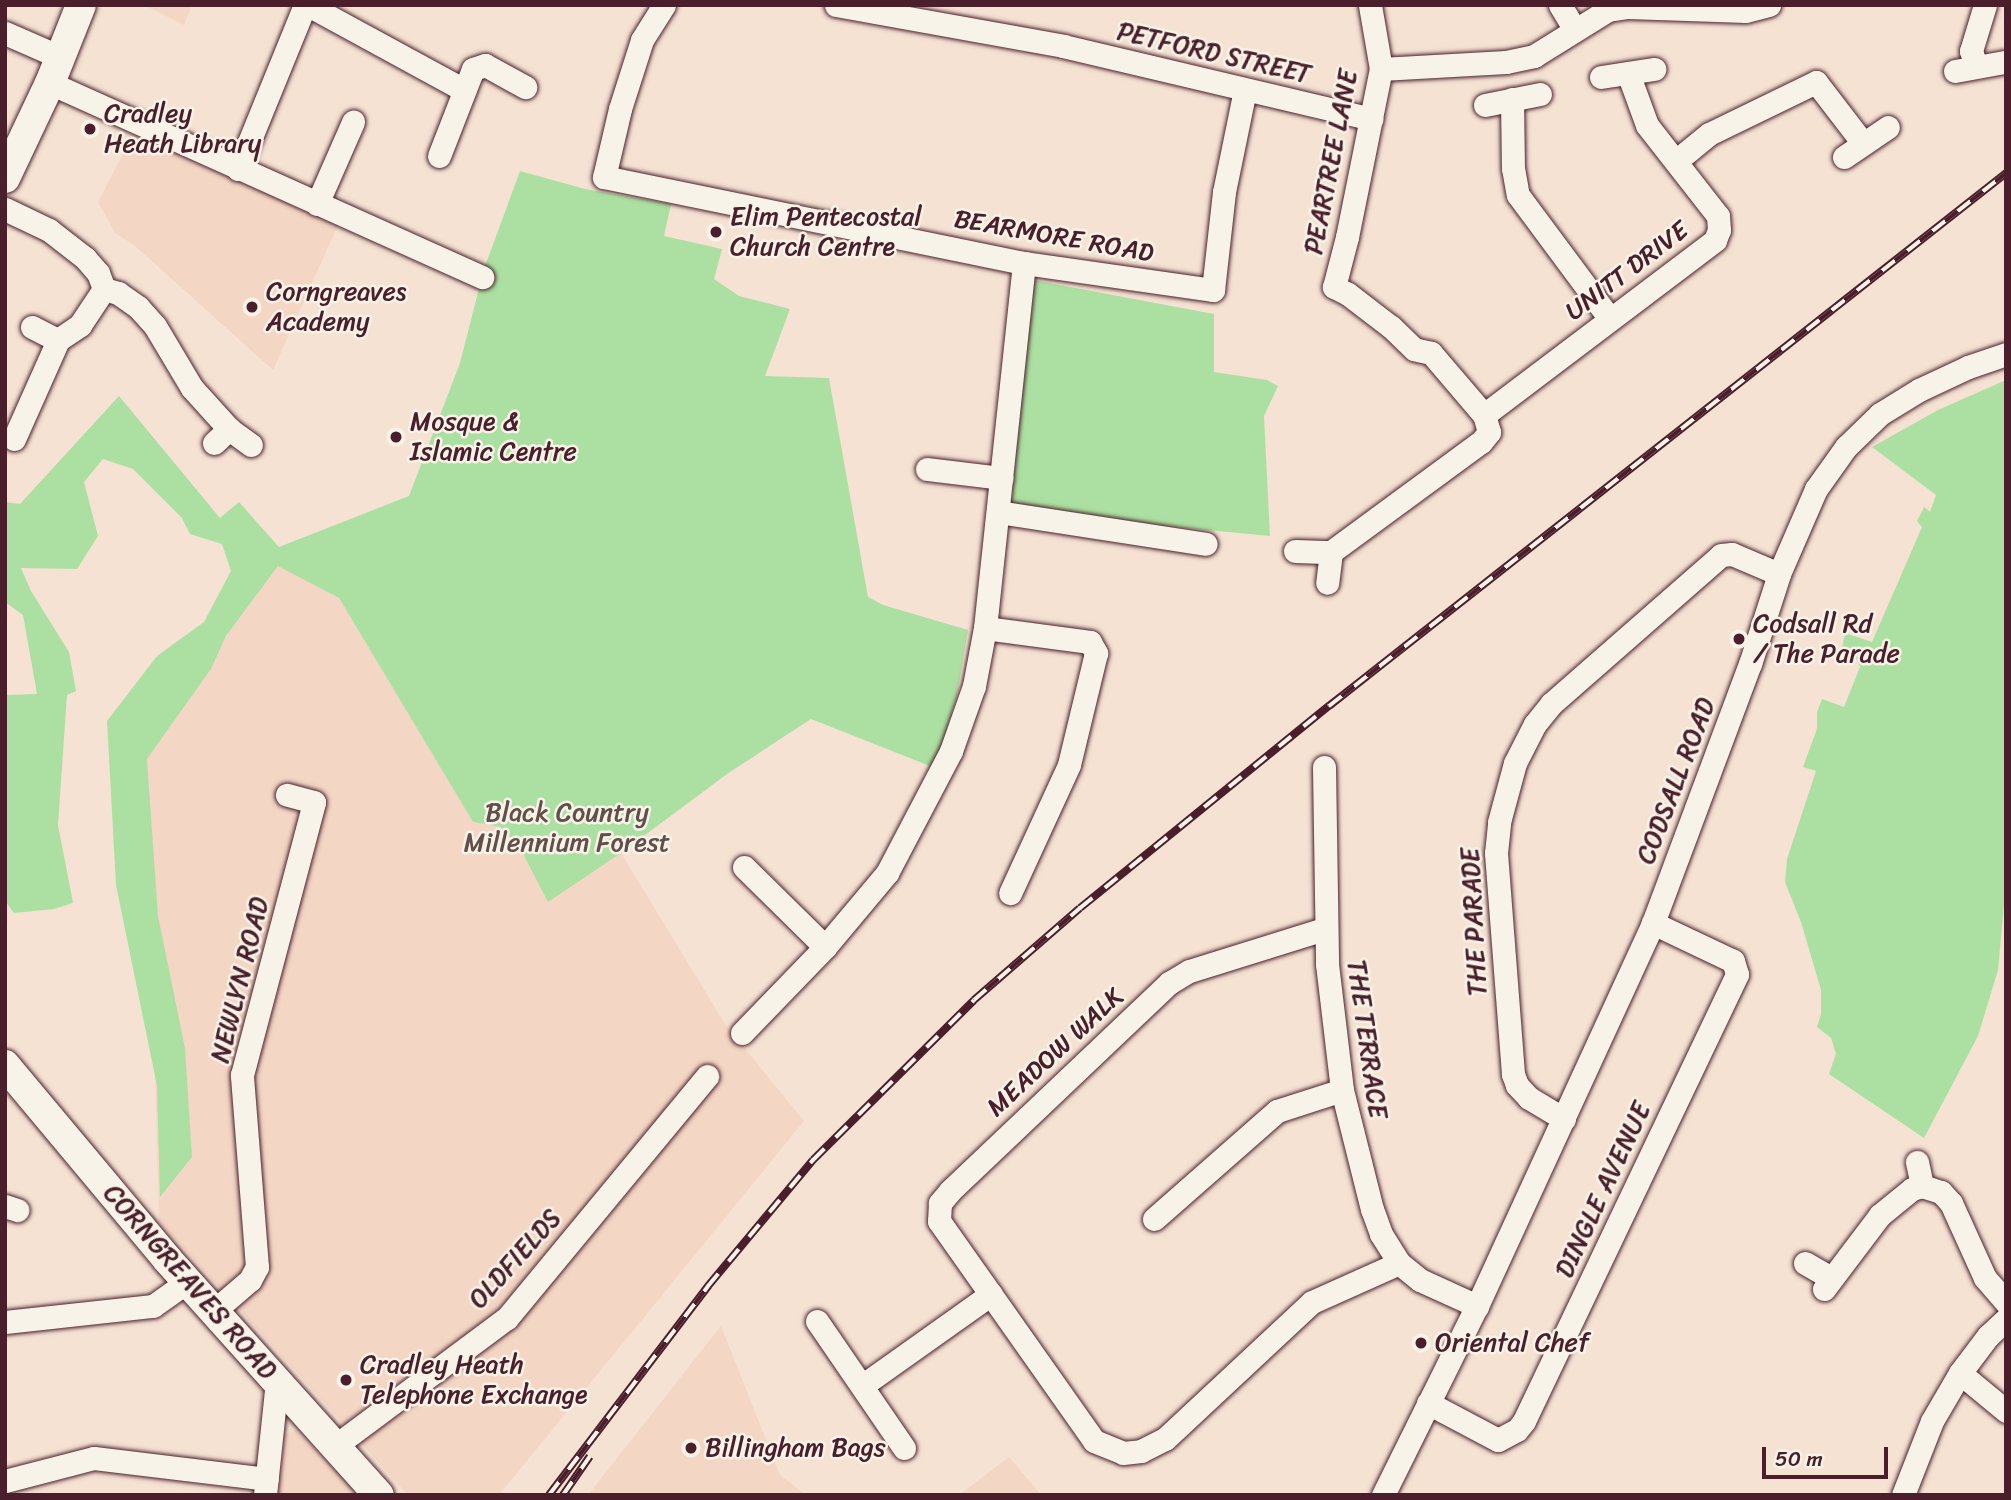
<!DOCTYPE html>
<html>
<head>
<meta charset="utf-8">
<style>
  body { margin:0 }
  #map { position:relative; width:2011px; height:1500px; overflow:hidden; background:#f5e2d3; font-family:Sriracha,sans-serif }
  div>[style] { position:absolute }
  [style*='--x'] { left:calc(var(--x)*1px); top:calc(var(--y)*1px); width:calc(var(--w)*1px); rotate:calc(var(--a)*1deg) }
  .built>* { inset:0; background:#f4d6c4 }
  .green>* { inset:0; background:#ace0a2 }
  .roads { filter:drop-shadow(0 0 2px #4a1f2b) drop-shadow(0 0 2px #4a1f2b) }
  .minor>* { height:23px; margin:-11.5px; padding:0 11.5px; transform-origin:11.5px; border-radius:11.5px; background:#f7f3e8 }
  .major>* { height:30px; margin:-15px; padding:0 15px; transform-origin:15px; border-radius:15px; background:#f7f3e8 }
  .rail>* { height:8px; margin-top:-4px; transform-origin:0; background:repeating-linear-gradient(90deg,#f7f3e8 0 16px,#4a1f2b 0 32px); box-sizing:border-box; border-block:2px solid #4a1f2b }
  .dots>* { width:19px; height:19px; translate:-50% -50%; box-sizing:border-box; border:4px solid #f7f3e8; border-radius:50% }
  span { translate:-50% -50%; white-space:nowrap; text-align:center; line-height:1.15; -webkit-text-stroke:5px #f7f3e8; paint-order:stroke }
  .street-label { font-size:26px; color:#4a1f2b }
  .poi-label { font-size:26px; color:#4a1f2b }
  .left { translate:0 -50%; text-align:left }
  .park-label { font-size:26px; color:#624f49 }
  .frame { position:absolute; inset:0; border:7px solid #4a1f2b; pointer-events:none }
  .scale { position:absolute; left:1762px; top:1447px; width:126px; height:32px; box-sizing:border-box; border:4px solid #4a1f2b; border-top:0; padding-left:9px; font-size:21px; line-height:24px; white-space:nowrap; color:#4a1f2b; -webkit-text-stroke:5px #f7f3e8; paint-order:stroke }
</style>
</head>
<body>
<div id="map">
  <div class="built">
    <i style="clip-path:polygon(144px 5px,192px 5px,184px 25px)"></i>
    <i style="clip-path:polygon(134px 133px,338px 225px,273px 370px,134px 245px,115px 233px,98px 202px)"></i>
    <i style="clip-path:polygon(278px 565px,339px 598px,473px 822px,501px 827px,520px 848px,548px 901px,621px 853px,725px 1024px,804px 1121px,499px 1495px,408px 1495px,159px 1221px,147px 759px,211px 669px,226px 636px)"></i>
    <i style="clip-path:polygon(721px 1326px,780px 1475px,806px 1495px,588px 1495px)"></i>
    <i style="clip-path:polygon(296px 1430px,360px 1495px,279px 1495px,285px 1434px)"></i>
    <i style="clip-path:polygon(1009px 1457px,1041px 1495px,959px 1495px)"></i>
  </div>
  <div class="green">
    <i style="clip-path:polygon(520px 171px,585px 189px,671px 204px,664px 236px,722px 249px,714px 279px,739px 296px,790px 309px,765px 376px,829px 378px,868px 597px,883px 605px,968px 630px,957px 695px,935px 768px,811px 719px,727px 774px,621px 853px,548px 902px,520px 848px,501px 827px,473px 822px,339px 598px,278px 566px,226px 636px,211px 669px,147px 759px,158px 916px,185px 1048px,192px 1157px,160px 1197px,157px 1086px,116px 885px,107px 721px,157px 656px,204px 622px,231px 571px,222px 544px,190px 534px,182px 518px,133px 469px,103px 459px,84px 482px,98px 536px,77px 569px,21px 568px,31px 591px,69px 652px,76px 691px,67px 695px,58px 825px,73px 903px,54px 909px,14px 913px,5px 901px,5px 695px,37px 694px,23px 615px,5px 602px,5px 502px,20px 504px,119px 396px,220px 518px,239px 502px,279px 547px,409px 496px,460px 363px,484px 269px)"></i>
    <i style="clip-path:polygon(1033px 280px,1214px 314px,1214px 372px,1267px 380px,1278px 386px,1264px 416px,1270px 536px,1018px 512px,1011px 505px)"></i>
    <i style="clip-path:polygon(2006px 380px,2006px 884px,1998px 970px,1978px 1036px,1924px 1138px,1829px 1074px,1836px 1054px,1831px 1038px,1817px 1027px,1821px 1014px,1821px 990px,1801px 922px,1785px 882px,1787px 859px,1816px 771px,1803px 767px,1817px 729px,1817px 712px,1822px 699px,1844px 707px,1860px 667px,1855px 656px,1842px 648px,1845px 633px,1872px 642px,1922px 527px,1917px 521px,1924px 507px,1930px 512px,1936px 495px,1872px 447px,1938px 410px)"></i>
  </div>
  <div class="roads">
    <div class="minor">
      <i style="--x:308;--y:5;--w:178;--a:28.6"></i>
      <i style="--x:664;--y:5;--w:41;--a:122.2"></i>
      <i style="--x:642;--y:40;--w:72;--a:107.7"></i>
      <i style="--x:620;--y:109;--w:70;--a:103.2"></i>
      <i style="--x:604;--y:177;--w:429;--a:11.6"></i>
      <i style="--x:1024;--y:263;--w:191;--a:8.1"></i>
      <i style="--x:1213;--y:290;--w:99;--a:-83.6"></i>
      <i style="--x:1224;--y:192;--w:104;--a:-78.4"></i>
      <i style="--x:836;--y:5;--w:231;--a:10.2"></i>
      <i style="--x:1063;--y:46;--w:317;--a:13.3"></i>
      <i style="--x:1560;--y:5;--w:29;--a:59"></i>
      <i style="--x:5;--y:33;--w:60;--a:23.6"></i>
      <i style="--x:1976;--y:66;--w:16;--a:-108"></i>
      <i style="--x:1971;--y:51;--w:48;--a:-73.1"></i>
      <i style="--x:1381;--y:69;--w:125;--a:-3.2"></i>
      <i style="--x:1506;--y:62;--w:29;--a:-12"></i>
      <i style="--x:1534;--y:56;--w:87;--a:-31.9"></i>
      <i style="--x:1608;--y:10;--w:20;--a:-9"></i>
      <i style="--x:1628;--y:7;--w:118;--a:1.9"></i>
      <i style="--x:1746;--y:11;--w:24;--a:-15"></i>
      <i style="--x:1955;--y:71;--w:50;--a:-10.4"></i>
      <i style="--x:1601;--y:77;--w:54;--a:-8.6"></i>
      <i style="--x:50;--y:83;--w:474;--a:24.2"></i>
      <i style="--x:1512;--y:99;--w:69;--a:89.2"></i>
      <i style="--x:1513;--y:168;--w:27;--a:80"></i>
      <i style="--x:1518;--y:195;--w:154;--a:53.4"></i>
      <i style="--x:1485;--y:105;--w:56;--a:-11.3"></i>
      <i style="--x:439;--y:156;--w:93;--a:-68.7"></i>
      <i style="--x:473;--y:69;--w:13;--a:-18"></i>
      <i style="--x:485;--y:65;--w:46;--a:28.8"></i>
      <i style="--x:1844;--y:157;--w:53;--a:-34.3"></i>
      <i style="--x:1676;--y:161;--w:43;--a:-39.3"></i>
      <i style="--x:1709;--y:134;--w:119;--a:-25.9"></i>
      <i style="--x:1816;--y:82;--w:76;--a:52.5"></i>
      <i style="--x:238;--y:169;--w:177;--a:-67.8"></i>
      <i style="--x:317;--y:204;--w:90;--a:-66.3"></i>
      <i style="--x:5;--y:209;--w:49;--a:25.5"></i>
      <i style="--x:49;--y:230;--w:46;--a:37.9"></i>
      <i style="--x:85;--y:258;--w:20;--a:49"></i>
      <i style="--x:98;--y:273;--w:17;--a:69"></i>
      <i style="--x:104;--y:289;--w:15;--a:16"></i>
      <i style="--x:118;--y:293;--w:24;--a:35"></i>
      <i style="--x:138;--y:307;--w:25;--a:48"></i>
      <i style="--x:155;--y:326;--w:72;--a:59.2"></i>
      <i style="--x:192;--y:388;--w:55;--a:47.9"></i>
      <i style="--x:32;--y:327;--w:29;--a:27"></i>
      <i style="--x:1484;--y:415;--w:290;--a:-37.1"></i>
      <i style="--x:1715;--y:240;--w:11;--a:-68"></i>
      <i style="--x:1719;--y:230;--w:14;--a:-94"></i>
      <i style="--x:1718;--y:216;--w:115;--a:-128"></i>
      <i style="--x:1647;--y:125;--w:55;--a:-110.1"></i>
      <i style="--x:14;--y:439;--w:108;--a:-66"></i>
      <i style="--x:58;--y:340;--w:27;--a:-34"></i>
      <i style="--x:80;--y:325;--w:43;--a:-56.3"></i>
      <i style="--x:214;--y:443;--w:21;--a:-43"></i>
      <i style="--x:229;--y:429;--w:27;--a:36"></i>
      <i style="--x:927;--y:469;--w:75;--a:6.9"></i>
      <i style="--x:998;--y:512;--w:210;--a:8.7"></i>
      <i style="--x:1295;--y:551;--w:36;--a:2"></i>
      <i style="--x:1331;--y:552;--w:31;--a:97"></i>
      <i style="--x:1331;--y:552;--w:186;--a:-36.3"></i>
      <i style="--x:1481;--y:442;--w:13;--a:-51"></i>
      <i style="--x:1489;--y:432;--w:18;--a:-106"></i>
      <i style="--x:1484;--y:415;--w:82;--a:-130.5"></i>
      <i style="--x:1431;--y:353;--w:17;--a:-167"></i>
      <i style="--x:1414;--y:349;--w:32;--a:-136"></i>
      <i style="--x:1391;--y:327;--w:54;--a:-142.5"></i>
      <i style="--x:1348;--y:294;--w:16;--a:-153"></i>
      <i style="--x:1334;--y:287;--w:52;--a:-75.4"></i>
      <i style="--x:1347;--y:237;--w:171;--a:-78.6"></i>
      <i style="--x:1381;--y:69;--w:65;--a:-99.8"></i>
      <i style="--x:985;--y:628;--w:106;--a:7.6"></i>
      <i style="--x:1090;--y:642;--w:13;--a:61"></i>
      <i style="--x:1096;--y:653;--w:115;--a:103.6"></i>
      <i style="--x:1069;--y:765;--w:141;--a:114.7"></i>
      <i style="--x:1324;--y:767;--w:197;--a:89.1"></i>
      <i style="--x:1327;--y:964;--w:127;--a:83.2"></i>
      <i style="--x:1342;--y:1090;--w:123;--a:75.9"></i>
      <i style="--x:1372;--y:1209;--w:27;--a:70"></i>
      <i style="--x:1381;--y:1234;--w:34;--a:58"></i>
      <i style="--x:1399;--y:1263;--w:27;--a:39"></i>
      <i style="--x:1420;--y:1280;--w:63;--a:24.5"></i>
      <i style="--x:744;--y:867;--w:114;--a:44.6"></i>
      <i style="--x:1324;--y:929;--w:141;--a:162.7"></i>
      <i style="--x:1189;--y:971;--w:23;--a:149"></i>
      <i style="--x:1169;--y:983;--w:302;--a:136.5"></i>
      <i style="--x:950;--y:1191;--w:16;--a:130"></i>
      <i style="--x:940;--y:1203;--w:18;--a:93"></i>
      <i style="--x:939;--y:1221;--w:269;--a:54.8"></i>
      <i style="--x:1094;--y:1441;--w:31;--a:22"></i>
      <i style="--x:1123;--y:1453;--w:18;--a:-6"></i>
      <i style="--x:1141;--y:1451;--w:27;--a:-27"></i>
      <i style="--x:1165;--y:1439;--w:201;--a:-43"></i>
      <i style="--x:1312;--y:1302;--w:95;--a:-24.1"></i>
      <i style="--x:742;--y:1033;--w:120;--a:-46"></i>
      <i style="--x:825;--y:947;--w:97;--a:-50"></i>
      <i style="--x:887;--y:873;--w:138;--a:-62.3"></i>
      <i style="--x:951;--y:751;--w:69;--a:-70.5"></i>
      <i style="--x:974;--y:686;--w:59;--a:-79.3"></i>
      <i style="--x:985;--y:628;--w:367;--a:-83.9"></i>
      <i style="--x:1564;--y:1119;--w:41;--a:-149"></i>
      <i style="--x:1529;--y:1098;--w:18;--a:-133"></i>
      <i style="--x:1517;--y:1085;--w:12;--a:-110"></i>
      <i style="--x:1513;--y:1074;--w:222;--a:-94.4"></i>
      <i style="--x:1496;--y:853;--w:31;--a:-84"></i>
      <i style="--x:1499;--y:822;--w:61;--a:-74.8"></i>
      <i style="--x:1515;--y:763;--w:44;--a:-62.9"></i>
      <i style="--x:1535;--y:724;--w:26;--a:-51"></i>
      <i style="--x:1551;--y:704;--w:226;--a:-41.2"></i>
      <i style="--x:1721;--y:555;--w:11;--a:-5"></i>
      <i style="--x:1732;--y:554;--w:51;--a:23.1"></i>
      <i style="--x:1917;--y:1162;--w:25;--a:78"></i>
      <i style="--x:5;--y:1206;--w:13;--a:18"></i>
      <i style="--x:1154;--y:1219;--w:164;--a:-41.3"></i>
      <i style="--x:1277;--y:1111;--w:68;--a:-17.9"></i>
      <i style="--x:1805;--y:1263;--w:30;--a:30"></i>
      <i style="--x:1824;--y:1289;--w:93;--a:-52.9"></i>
      <i style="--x:1880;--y:1215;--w:41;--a:-39.1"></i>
      <i style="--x:1912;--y:1189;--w:10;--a:-17"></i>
      <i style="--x:1922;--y:1186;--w:20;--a:18"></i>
      <i style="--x:1941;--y:1192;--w:15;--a:48"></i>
      <i style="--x:1951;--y:1203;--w:82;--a:65.6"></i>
      <i style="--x:1985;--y:1278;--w:32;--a:49"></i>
      <i style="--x:215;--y:1310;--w:46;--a:-40.6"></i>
      <i style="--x:250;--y:1280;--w:15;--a:-62"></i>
      <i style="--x:257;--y:1267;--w:193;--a:-94.5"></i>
      <i style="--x:242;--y:1075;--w:282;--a:-75.2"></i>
      <i style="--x:314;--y:802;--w:28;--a:-165"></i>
      <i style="--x:817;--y:1321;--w:154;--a:55.6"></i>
      <i style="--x:5;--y:1322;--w:149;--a:-6.2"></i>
      <i style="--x:153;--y:1306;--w:43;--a:-35.5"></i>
      <i style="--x:1960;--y:1373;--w:60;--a:39.6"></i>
      <i style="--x:863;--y:1385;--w:157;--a:-35.4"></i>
      <i style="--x:1428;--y:1403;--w:79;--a:27.9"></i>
      <i style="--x:1498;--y:1440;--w:21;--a:-28"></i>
      <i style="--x:1517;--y:1430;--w:11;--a:-52"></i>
      <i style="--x:1524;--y:1421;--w:495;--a:-64.5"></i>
      <i style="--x:1737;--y:974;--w:14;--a:-107"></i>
      <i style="--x:1733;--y:961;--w:89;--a:-154.6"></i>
      <i style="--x:335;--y:1446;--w:214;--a:-36.7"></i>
      <i style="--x:507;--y:1318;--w:314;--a:-50.4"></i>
      <i style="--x:5;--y:1481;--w:92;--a:-14.5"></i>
      <i style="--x:94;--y:1458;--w:174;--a:6.9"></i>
      <i style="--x:265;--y:1495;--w:115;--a:-84"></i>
      <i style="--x:1383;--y:1495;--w:211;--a:-63.6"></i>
      <i style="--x:1477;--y:1306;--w:422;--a:-65.3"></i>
      <i style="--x:1653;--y:923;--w:277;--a:-69.5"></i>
      <i style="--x:1750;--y:664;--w:95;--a:-72.1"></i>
      <i style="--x:1779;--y:574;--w:93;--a:-66.5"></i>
      <i style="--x:1816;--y:489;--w:52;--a:-54.5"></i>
      <i style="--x:1846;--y:447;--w:47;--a:-44.1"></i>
      <i style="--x:1880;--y:414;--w:46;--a:-31.6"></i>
      <i style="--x:1919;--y:390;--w:54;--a:-25.1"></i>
      <i style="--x:1968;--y:367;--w:40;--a:-18.9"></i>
      <i style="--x:1903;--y:1495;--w:79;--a:-68.6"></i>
      <i style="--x:1932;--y:1421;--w:56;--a:-59.7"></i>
      <i style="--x:1960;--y:1373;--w:46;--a:-52.9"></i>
      <i style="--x:1988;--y:1336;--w:25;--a:-43"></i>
    </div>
    <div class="major">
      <i style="--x:5;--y:178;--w:105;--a:-64.7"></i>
      <i style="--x:50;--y:83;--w:84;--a:-68.3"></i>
      <i style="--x:5;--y:1065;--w:253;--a:50.1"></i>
      <i style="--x:167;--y:1259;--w:317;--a:48.1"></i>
    </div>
  </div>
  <div class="rail">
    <i style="--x:549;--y:1495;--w:263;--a:-52.7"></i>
    <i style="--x:708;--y:1286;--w:164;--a:-50.2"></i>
    <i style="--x:813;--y:1160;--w:227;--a:-44.8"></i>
    <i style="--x:974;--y:1000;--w:140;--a:-41"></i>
    <i style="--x:1080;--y:908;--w:321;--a:-39.1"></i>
    <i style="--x:1329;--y:706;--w:862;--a:-38.21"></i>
    <i style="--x:563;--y:1495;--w:47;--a:-55.3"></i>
  </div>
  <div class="dots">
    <i style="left:90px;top:129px;background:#4a1f2b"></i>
    <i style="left:716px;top:232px;background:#4a1f2b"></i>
    <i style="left:252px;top:307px;background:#4a1f2b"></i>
    <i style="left:396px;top:437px;background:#4a1f2b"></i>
    <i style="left:1739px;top:639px;background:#4a1f2b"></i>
    <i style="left:1421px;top:1343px;background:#4a1f2b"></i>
    <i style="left:346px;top:1380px;background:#4a1f2b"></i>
    <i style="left:691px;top:1448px;background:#4a1f2b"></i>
  </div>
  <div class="street-label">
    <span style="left:1214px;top:53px;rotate:13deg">PETFORD STREET</span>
    <span style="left:1331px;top:162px;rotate:-79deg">PEARTREE LANE</span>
    <span style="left:1054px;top:236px;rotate:10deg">BEARMORE ROAD</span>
    <span style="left:1627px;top:271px;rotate:-37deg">UNITT DRIVE</span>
    <span style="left:1676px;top:781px;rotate:-69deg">CODSALL ROAD</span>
    <span style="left:1474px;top:922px;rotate:-93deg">THE PARADE</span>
    <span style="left:240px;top:980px;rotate:-76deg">NEWLYN ROAD</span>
    <span style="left:1367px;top:1039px;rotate:82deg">THE TERRACE</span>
    <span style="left:1055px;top:1052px;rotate:-43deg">MEADOW WALK</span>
    <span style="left:1603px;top:1190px;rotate:-65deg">DINGLE AVENUE</span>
    <span style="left:515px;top:1259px;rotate:-48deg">OLDFIELDS</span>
    <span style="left:190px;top:1282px;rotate:49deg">CORNGREAVES ROAD</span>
  </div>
  <div class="poi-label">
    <span class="left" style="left:104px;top:129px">Cradley<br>Heath Library</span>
    <span class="left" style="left:730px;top:232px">Elim Pentecostal<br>Church Centre</span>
    <span class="left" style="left:266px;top:307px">Corngreaves<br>Academy</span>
    <span class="left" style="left:410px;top:437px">Mosque &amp;<br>Islamic Centre</span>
    <span class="left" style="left:1753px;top:639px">Codsall Rd<br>/ The Parade</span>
    <span class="left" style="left:1435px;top:1343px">Oriental Chef</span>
    <span class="left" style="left:360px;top:1380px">Cradley Heath<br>Telephone Exchange</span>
    <span class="left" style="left:705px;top:1448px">Billingham Bags</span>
  </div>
  <div class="park-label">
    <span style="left:567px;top:828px">Black Country<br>Millennium Forest</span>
  </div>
  <div class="frame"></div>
  <div class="scale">50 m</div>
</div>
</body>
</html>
